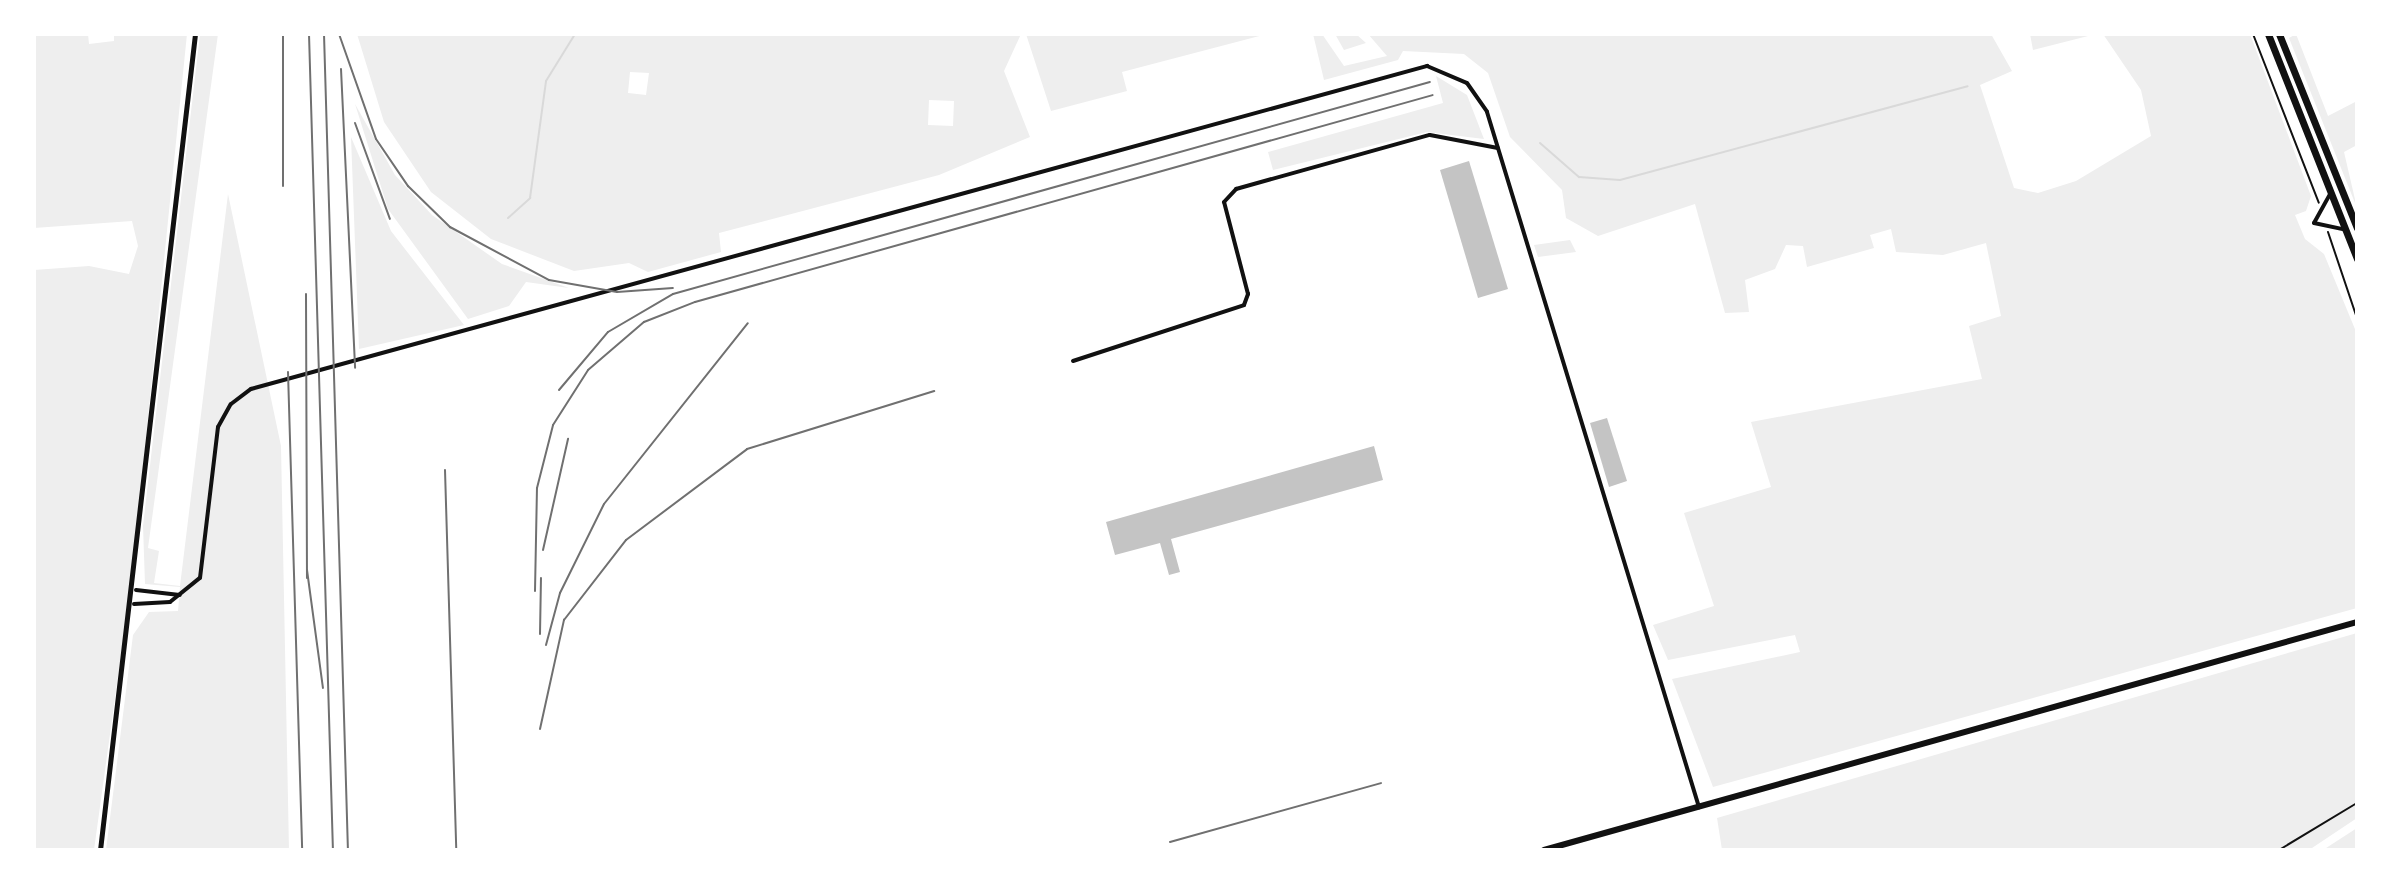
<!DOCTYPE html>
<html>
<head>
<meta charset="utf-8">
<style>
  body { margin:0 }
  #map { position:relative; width:2391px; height:884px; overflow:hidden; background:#fff; font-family:"DM Sans",sans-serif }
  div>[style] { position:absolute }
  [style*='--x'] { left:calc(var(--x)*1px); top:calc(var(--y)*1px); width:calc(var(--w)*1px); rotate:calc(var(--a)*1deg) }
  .green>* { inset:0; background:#eee }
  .stream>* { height:2px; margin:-1px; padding:0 1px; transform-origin:1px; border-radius:1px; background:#d9d9d9 }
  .building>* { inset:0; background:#c4c4c4 }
  .path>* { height:2px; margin:-1px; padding:0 1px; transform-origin:1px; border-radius:1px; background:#111 }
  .minor>* { height:4px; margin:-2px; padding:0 2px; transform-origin:2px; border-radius:2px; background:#111 }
  .tertiary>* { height:5px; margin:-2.5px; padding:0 2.5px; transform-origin:2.5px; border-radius:2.5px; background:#111 }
  .secondary>* { height:6px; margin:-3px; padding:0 3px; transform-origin:3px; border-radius:3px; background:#111 }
  .primary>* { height:7px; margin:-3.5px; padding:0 3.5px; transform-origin:3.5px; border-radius:3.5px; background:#111 }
  .rail>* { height:2px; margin:-1px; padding:0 1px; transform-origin:1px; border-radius:1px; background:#707070 }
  span { translate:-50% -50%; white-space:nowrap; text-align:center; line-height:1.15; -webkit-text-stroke:6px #fff; paint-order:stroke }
  .frame { position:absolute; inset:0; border:36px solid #fff; pointer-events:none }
</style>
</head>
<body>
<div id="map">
  <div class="green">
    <i style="clip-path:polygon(34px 34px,88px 34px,89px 44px,114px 41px,114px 34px,187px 34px,132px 575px,94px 850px,34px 850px,34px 270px,89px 266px,129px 274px,138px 246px,132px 221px,34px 228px)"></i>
    <i style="clip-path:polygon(200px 34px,218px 34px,148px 548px,159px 551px,154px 583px,180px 586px,228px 194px,281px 446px,289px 850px,106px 850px,133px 635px,149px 612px,178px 611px,180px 587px,145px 584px,143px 526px)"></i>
    <i style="clip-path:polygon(evenodd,357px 34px,1021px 34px,1004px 71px,1030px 137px,939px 175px,719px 233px,721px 252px,648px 272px,629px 263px,574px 271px,491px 239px,431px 192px,384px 122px,357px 34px,630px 72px,649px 73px,646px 95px,628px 93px,630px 72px,357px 34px,929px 100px,954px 101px,953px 126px,928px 125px,929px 100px)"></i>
    <i style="clip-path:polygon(1026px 34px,1267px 34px,1122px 72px,1127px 91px,1051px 111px)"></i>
    <i style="clip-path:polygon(1313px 34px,1322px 34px,1344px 66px,1387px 56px,1368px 34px,1991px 34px,2012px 71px,1980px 85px,2014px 188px,2038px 193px,2076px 181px,2151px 136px,2141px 90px,2103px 34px,2250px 34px,2311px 196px,2306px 211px,2295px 215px,2305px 239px,2324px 254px,2357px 334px,2357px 608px,1713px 787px,1672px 679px,1800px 652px,1795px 635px,1668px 660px,1653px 625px,1714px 606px,1684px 513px,1771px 487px,1751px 422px,1982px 379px,1969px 326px,2001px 316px,1986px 243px,1943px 255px,1896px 252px,1891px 229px,1870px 235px,1874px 248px,1807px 267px,1803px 246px,1786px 245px,1775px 269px,1745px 280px,1749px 312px,1725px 313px,1695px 204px,1598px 236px,1566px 218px,1562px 190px,1510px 137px,1488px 73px,1464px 54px,1403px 51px,1398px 60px,1324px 80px)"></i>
    <i style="clip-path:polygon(1335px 34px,1356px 34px,1366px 43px,1344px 50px)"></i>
    <i style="clip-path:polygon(2030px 34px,2096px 34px,2033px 50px)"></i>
    <i style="clip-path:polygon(2296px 34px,2328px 116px,2357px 101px,2357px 145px,2344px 152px,2357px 208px,2289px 38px)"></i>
    <i style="clip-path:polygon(1436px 76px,1467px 95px,1484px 139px,1427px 132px,1273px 170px,1268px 152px,1443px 103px)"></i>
    <i style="clip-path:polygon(355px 104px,395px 175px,432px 215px,502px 264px,569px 288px,526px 282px,509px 306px,468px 319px,388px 209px)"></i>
    <i style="clip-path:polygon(351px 137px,391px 231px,464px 325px,359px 349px)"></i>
    <i style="clip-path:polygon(1570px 240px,1576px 252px,1538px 257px,1534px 245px)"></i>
    <i style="clip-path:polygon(2357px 633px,2357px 818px,2309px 850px,1722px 850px,1717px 818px)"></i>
    <i style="clip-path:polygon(2357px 828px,2357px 850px,2323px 850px)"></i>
  </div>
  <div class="stream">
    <i style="--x:1540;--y:143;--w:52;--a:41.1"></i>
    <i style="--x:1579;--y:177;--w:41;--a:4.2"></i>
    <i style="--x:1620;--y:180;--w:360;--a:-15.1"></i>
    <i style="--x:508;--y:218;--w:30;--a:-42"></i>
    <i style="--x:530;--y:198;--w:118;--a:-82.2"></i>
    <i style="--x:546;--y:81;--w:55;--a:-58.3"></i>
  </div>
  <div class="building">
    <i style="clip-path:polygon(1469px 161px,1508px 289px,1478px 298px,1440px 170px)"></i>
    <i style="clip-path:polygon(1607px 418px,1627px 481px,1609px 487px,1590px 423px)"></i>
    <i style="clip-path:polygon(1374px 446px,1383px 480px,1171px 539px,1180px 572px,1169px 575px,1160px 543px,1115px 555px,1106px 522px)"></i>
  </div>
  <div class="path">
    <i style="--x:2253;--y:34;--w:181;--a:68.7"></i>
    <i style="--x:2328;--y:232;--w:91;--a:71.4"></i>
    <i style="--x:2279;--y:850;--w:91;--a:-31.1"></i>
  </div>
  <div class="minor">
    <i style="--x:2314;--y:223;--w:33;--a:-61"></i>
    <i style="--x:2314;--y:223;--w:33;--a:12"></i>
    <i style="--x:1073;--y:361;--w:180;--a:-18.1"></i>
    <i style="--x:1244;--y:305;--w:12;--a:-70"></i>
    <i style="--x:1248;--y:294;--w:95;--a:-104.6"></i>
    <i style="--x:1224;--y:202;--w:18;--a:-47"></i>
    <i style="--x:1236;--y:189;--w:201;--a:-15.6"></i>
    <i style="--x:1430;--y:135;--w:69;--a:10.8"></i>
    <i style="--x:136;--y:590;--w:44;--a:6.5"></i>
    <i style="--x:134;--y:604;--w:36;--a:-3"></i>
    <i style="--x:170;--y:602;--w:38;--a:-39"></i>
    <i style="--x:200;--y:578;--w:152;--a:-83.2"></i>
    <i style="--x:218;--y:427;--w:26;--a:-61"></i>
    <i style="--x:231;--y:404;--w:25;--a:-37"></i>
    <i style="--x:251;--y:389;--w:1220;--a:-15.36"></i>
    <i style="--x:1427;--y:66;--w:43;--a:23"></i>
    <i style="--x:1467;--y:83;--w:35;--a:55"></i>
    <i style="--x:1487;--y:112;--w:727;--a:73.04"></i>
  </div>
  <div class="tertiary">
    <i style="--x:100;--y:850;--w:822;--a:-83.36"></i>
  </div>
  <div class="secondary">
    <i style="--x:1544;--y:850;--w:844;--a:-15.67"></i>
  </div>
  <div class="primary">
    <i style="--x:2268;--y:34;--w:242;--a:68.4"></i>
    <i style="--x:2279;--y:34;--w:209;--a:68.1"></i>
  </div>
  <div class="rail">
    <i style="--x:309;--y:34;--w:816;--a:88.32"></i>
    <i style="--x:324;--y:34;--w:816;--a:88.32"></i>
    <i style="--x:339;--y:34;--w:111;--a:70.6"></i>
    <i style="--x:376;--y:139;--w:57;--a:55.8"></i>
    <i style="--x:408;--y:186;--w:59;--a:44.3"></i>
    <i style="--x:450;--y:227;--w:112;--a:28.2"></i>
    <i style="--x:549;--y:280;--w:69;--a:10"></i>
    <i style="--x:617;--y:292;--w:56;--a:-4.1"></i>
    <i style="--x:341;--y:69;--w:299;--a:87.3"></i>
    <i style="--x:355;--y:123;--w:102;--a:70"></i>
    <i style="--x:283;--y:186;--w:152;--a:-90"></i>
    <i style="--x:306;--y:294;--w:284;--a:89.8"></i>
    <i style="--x:288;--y:372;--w:478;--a:88.3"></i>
    <i style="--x:559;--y:390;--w:76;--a:-49.8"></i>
    <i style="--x:608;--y:332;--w:75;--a:-30.3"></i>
    <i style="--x:673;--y:294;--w:786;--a:-15.65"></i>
    <i style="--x:445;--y:470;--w:380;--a:88.3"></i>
    <i style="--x:543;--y:550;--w:114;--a:-77.3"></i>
    <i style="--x:307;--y:570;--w:119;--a:82.3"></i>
    <i style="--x:535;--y:591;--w:103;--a:-88.9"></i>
    <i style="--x:537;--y:488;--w:65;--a:-75.7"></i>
    <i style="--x:553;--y:425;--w:65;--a:-57.5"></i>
    <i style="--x:588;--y:370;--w:74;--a:-40.6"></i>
    <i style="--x:644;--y:322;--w:55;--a:-21.4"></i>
    <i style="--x:695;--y:302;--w:766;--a:-15.67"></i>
    <i style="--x:540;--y:634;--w:56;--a:-89"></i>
    <i style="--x:546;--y:645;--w:54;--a:-74.9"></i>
    <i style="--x:560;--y:593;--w:99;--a:-63.7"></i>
    <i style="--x:604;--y:504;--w:231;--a:-51.5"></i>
    <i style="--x:540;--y:729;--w:112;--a:-77.6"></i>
    <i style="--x:564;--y:620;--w:101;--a:-52.2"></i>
    <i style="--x:626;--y:540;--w:151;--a:-36.9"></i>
    <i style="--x:747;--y:449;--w:196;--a:-17.2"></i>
    <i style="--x:1170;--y:842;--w:219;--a:-15.6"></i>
  </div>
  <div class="frame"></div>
</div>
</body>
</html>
